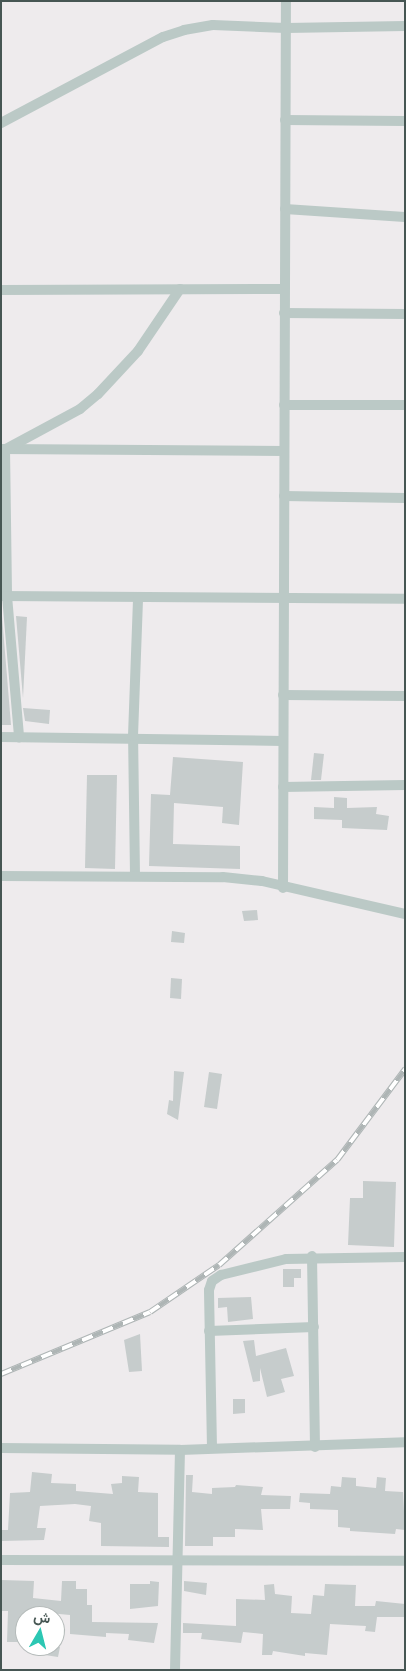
<!DOCTYPE html>
<html>
<head>
<meta charset="utf-8">
<style>
  body { margin:0 }
  #map { position:relative; width:406px; height:1671px; overflow:hidden; background:#eeebed; font-family:Helvetica,Vazirmatn,sans-serif }
  div>[style] { position:absolute }
  [style*='--x'] { left:calc(var(--x)*1px); top:calc(var(--y)*1px); width:calc(var(--w)*1px); rotate:calc(var(--a)*1deg) }
  .building>* { inset:0; background:#c6cccc }
  .street>* { height:10px; margin:-5px; padding:0 5px; transform-origin:5px; border-radius:5px; background:#bbc9c6 }
  .rail>* { height:5.5px; margin-top:-2.75px; transform-origin:0; background:repeating-linear-gradient(90deg,#fff 0 11px,#aeb5b5 0 22px); box-sizing:border-box; border-block:1px solid #aeb5b5 }
  span { translate:-50% -50%; white-space:nowrap; text-align:center; line-height:1.15; -webkit-text-stroke:4px #fff; paint-order:stroke }
  .frame { position:absolute; inset:0; border:2px solid #465653; pointer-events:none }
  .north { position:absolute; left:15px; top:1606px; width:50px; height:50px; box-sizing:border-box; background:#fff; border:1px solid #b5bbba; border-radius:50%; rotate:8deg; font-size:14px; font-weight:700; line-height:20px; text-align:center; color:#465653 }
  .north::after { content:''; display:block; margin:auto; width:18px; height:22px; background:#2cc7b3; clip-path:polygon(50% 0,100% 100%,50% 72%,0 100%) }
</style>
</head>
<body>
<div id="map">
  <div class="building">
    <i style="clip-path:polygon(1px 616px,2px 616px,11px 725px,1px 725px)"></i>
    <i style="clip-path:polygon(16px 616px,27px 617px,23px 698px)"></i>
    <i style="clip-path:polygon(23px 708px,50px 710px,49px 724px,25px 721px)"></i>
    <i style="clip-path:polygon(314px 753px,324px 754px,321px 780px,311px 780px)"></i>
    <i style="clip-path:polygon(173px 757px,243px 762px,239px 825px,222px 823px,223px 807px,174px 803px,173px 844px,240px 846px,240px 869px,149px 866px,151px 794px,170px 795px)"></i>
    <i style="clip-path:polygon(87px 775px,117px 775px,115px 869px,85px 868px)"></i>
    <i style="clip-path:polygon(334px 797px,347px 798px,347px 808px,377px 807px,376px 814px,389px 816px,387px 830px,342px 828px,342px 820px,314px 819px,314px 807px,334px 808px)"></i>
    <i style="clip-path:polygon(257px 910px,258px 920px,244px 921px,242px 911px)"></i>
    <i style="clip-path:polygon(172px 931px,185px 933px,184px 943px,171px 942px)"></i>
    <i style="clip-path:polygon(171px 978px,182px 979px,181px 999px,170px 998px)"></i>
    <i style="clip-path:polygon(174px 1071px,184px 1072px,178px 1120px,167px 1114px,169px 1100px,173px 1101px)"></i>
    <i style="clip-path:polygon(209px 1072px,222px 1074px,217px 1109px,204px 1107px)"></i>
    <i style="clip-path:polygon(363px 1181px,396px 1182px,394px 1247px,348px 1245px,350px 1198px,363px 1198px)"></i>
    <i style="clip-path:polygon(283px 1269px,301px 1269px,301px 1278px,294px 1278px,294px 1287px,283px 1287px)"></i>
    <i style="clip-path:polygon(251px 1297px,253px 1319px,228px 1322px,227px 1307px,218px 1308px,218px 1298px)"></i>
    <i style="clip-path:polygon(140px 1334px,142px 1371px,129px 1372px,124px 1340px)"></i>
    <i style="clip-path:polygon(254px 1340px,256px 1356px,286px 1348px,294px 1376px,281px 1379px,285px 1392px,267px 1397px,260px 1368px,260px 1381px,253px 1382px,243px 1341px)"></i>
    <i style="clip-path:polygon(233px 1399px,245px 1399px,245px 1413px,233px 1414px)"></i>
    <i style="clip-path:polygon(32px 1472px,52px 1474px,51px 1483px,76px 1484px,76px 1491px,113px 1494px,111px 1484px,122px 1483px,122px 1476px,139px 1477px,138px 1492px,158px 1493px,158px 1537px,169px 1537px,169px 1547px,101px 1546px,101px 1523px,89px 1521px,91px 1506px,75px 1504px,40px 1506px,37px 1528px,46px 1528px,44px 1540px,1px 1541px,1px 1530px,8px 1530px,10px 1493px,30px 1492px)"></i>
    <i style="clip-path:polygon(186px 1475px,193px 1475px,192px 1492px,212px 1494px,212px 1488px,235px 1487px,236px 1485px,263px 1487px,261px 1495px,291px 1496px,290px 1509px,261px 1509px,263px 1530px,235px 1529px,235px 1537px,213px 1537px,213px 1546px,185px 1546px)"></i>
    <i style="clip-path:polygon(342px 1477px,356px 1478px,356px 1486px,376px 1488px,377px 1477px,386px 1478px,385px 1491px,403px 1492px,405px 1530px,396px 1529px,395px 1534px,350px 1531px,350px 1528px,338px 1527px,338px 1510px,310px 1509px,310px 1503px,299px 1502px,300px 1493px,330px 1494px,331px 1486px,341px 1487px)"></i>
    <i style="clip-path:polygon(1px 1580px,34px 1581px,33px 1598px,61px 1601px,62px 1581px,76px 1581px,76px 1589px,87px 1589px,87px 1605px,92px 1605px,92px 1622px,158px 1623px,154px 1643px,128px 1640px,129px 1634px,106px 1633px,106px 1637px,70px 1634px,70px 1615px,38px 1612px,37px 1614px,25px 1613px,23px 1642px,7px 1642px,8px 1611px,1px 1611px)"></i>
    <i style="clip-path:polygon(150px 1581px,159px 1582px,158px 1606px,130px 1609px,130px 1584px,150px 1584px)"></i>
    <i style="clip-path:polygon(184px 1581px,207px 1583px,206px 1595px,184px 1591px)"></i>
    <i style="clip-path:polygon(274px 1584px,275px 1594px,292px 1596px,291px 1613px,311px 1614px,313px 1595px,324px 1596px,325px 1584px,356px 1585px,355px 1606px,375px 1606px,376px 1601px,405px 1604px,405px 1617px,377px 1617px,375px 1632px,365px 1631px,366px 1626px,330px 1624px,327px 1655px,305px 1653px,305px 1656px,273px 1651px,272px 1655px,262px 1655px,263px 1634px,243px 1632px,241px 1643px,201px 1639px,202px 1633px,183px 1633px,183px 1623px,236px 1626px,236px 1599px,265px 1600px,264px 1585px)"></i>
    <i style="clip-path:polygon(46px 1646px,60px 1647px,58px 1657px,45px 1655px)"></i>
  </div>
  <div class="street">
    <i style="--x:285;--y:120;--w:120;--a:0.5"></i>
    <i style="--x:1;--y:123;--w:183;--a:-28"></i>
    <i style="--x:163;--y:37;--w:22;--a:-18"></i>
    <i style="--x:184;--y:30;--w:29;--a:-10"></i>
    <i style="--x:213;--y:25;--w:73;--a:2.4"></i>
    <i style="--x:286;--y:28;--w:119;--a:-1"></i>
    <i style="--x:285;--y:209;--w:120;--a:3.8"></i>
    <i style="--x:1;--y:290;--w:283;--a:-0.2"></i>
    <i style="--x:284;--y:313;--w:121;--a:0.5"></i>
    <i style="--x:284;--y:405;--w:121;--a:0"></i>
    <i style="--x:1;--y:449;--w:283;--a:0.4"></i>
    <i style="--x:5;--y:449;--w:147;--a:89.2"></i>
    <i style="--x:7;--y:596;--w:142;--a:85.1"></i>
    <i style="--x:6;--y:449;--w:84;--a:-28.4"></i>
    <i style="--x:80;--y:409;--w:23;--a:-40"></i>
    <i style="--x:98;--y:394;--w:59;--a:-47.1"></i>
    <i style="--x:138;--y:351;--w:75;--a:-55.9"></i>
    <i style="--x:284;--y:496;--w:121;--a:0.9"></i>
    <i style="--x:1;--y:596;--w:404;--a:0.4"></i>
    <i style="--x:283;--y:695;--w:122;--a:0.5"></i>
    <i style="--x:1;--y:737;--w:282;--a:0.8"></i>
    <i style="--x:283;--y:787;--w:122;--a:-0.9"></i>
    <i style="--x:135;--y:875;--w:139;--a:-90.8"></i>
    <i style="--x:133;--y:736;--w:138;--a:-87.9"></i>
    <i style="--x:1;--y:876;--w:222;--a:0.3"></i>
    <i style="--x:223;--y:877;--w:39;--a:6"></i>
    <i style="--x:262;--y:881;--w:147;--a:13"></i>
    <i style="--x:283;--y:888;--w:887;--a:-89.81"></i>
    <i style="--x:312;--y:1256;--w:191;--a:89.1"></i>
    <i style="--x:209;--y:1331;--w:105;--a:-2.2"></i>
    <i style="--x:1;--y:1448;--w:179;--a:0.6"></i>
    <i style="--x:180;--y:1450;--w:225;--a:-2"></i>
    <i style="--x:212;--y:1448;--w:158;--a:-91.1"></i>
    <i style="--x:209;--y:1290;--w:9;--a:-72"></i>
    <i style="--x:212;--y:1281;--w:11;--a:-34"></i>
    <i style="--x:221;--y:1275;--w:67;--a:-13.8"></i>
    <i style="--x:286;--y:1259;--w:119;--a:-1"></i>
    <i style="--x:1;--y:1560;--w:404;--a:0.1"></i>
    <i style="--x:175;--y:1670;--w:220;--a:-88.7"></i>
  </div>
  <div class="rail">
    <i style="--x:1;--y:1374;--w:161;--a:-22.6"></i>
    <i style="--x:150;--y:1312;--w:83;--a:-34.3"></i>
    <i style="--x:219;--y:1265;--w:158;--a:-41.7"></i>
    <i style="--x:337;--y:1160;--w:114;--a:-53.2"></i>
  </div>
  <div class="frame"></div>
  <div class="north">ش</div>
</div>
</body>
</html>
